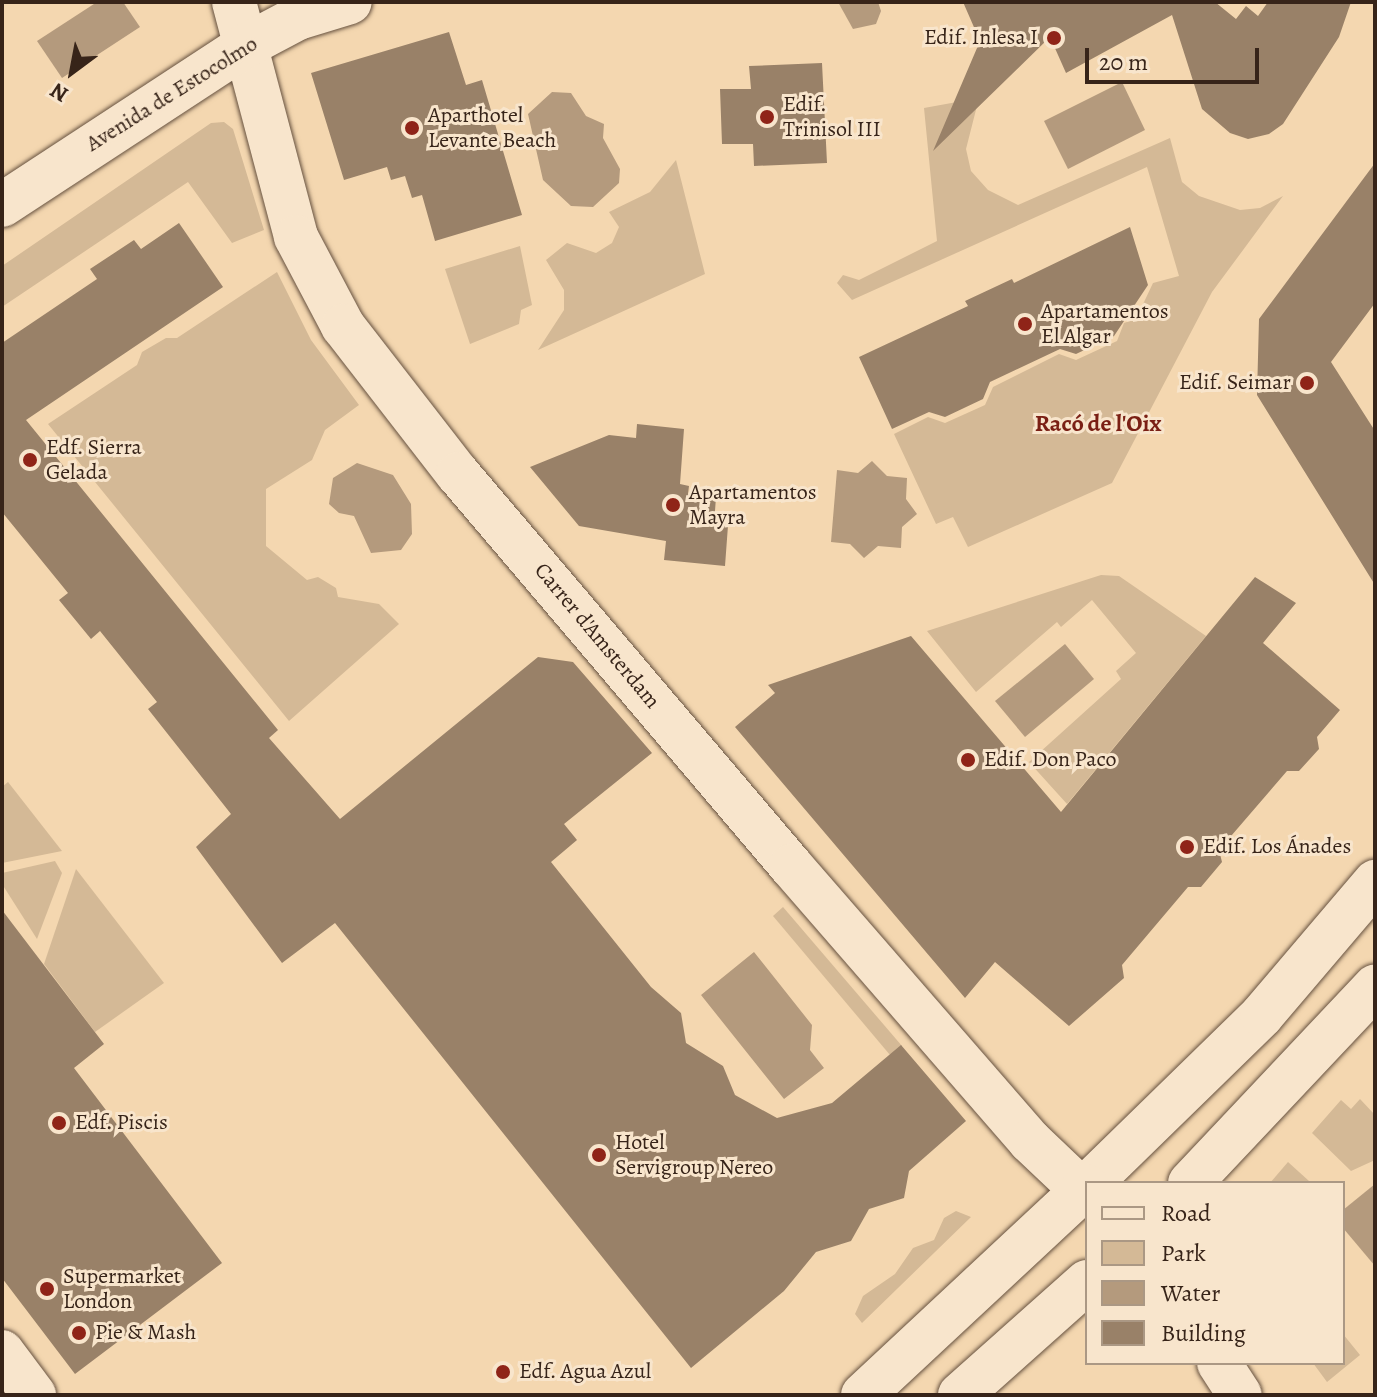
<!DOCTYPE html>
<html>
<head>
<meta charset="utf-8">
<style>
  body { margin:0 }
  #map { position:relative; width:1377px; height:1397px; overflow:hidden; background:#f4d7b0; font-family:Alegreya,serif }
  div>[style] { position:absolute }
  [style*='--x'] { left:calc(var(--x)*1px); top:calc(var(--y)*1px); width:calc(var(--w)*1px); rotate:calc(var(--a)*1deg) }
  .green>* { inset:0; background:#d4b996 }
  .water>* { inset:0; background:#b49a7d }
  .building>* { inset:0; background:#998168 }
  .roads { filter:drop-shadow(0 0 2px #66513f) drop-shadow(0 0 2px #66513f) }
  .minor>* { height:44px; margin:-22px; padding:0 22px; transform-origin:22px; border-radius:22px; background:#f8e5cc }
  .dots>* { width:22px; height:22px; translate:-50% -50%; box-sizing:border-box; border:4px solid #f8e5cc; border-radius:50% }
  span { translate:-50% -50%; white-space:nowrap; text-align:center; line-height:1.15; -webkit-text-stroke:6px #f8e5cc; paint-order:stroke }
  .poi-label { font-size:22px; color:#372419 }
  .right { translate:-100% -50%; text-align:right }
  .left { translate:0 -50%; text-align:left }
  .street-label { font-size:22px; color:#372419 }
  .neighbourhood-label { font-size:24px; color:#7a1f14; font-weight:700 }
  .frame { position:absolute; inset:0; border:4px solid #372419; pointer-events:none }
  .legend { position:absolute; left:1085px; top:1181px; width:260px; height:184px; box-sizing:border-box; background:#f8e5cc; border:2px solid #ab9884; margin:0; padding:10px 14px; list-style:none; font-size:24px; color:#372419 }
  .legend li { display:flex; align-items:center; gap:16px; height:40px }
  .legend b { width:40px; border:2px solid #ab9884 }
  .north { position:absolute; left:32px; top:32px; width:80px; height:80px; -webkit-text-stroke:6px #f8e5cc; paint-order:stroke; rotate:212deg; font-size:22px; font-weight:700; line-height:32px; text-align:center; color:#372419 }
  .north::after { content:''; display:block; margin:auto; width:28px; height:36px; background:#372419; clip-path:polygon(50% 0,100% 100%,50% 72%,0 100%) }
  .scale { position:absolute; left:1085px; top:48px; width:174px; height:36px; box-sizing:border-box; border:4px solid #372419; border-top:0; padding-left:10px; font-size:24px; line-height:28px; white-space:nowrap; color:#372419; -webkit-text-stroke:6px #f8e5cc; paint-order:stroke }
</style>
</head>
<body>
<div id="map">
  <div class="green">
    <i style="clip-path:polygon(979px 98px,966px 149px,971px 171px,988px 190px,1018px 205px,1170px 138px,1182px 182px,1199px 196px,1240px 210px,1260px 208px,1283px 196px,1212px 292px,1112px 483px,968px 547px,953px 517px,936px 524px,894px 434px,928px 417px,945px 423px,985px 405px,993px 387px,1059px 354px,1076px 360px,1117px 341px,1124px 323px,1136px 319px,1153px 283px,1179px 276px,1147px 167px,852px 300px,837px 283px,843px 275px,859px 280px,937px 241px,924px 108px)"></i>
    <i style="clip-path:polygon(224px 122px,233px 129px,264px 230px,232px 243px,188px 182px,2px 307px,2px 266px,211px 123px)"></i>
    <i style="clip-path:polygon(676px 160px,705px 274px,538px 350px,564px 310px,564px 290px,546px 260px,567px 243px,596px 253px,612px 243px,619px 227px,609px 212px,650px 192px)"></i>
    <i style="clip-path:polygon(520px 246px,532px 305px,521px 310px,519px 324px,470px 344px,445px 269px)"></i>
    <i style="clip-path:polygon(277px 272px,311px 340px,359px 405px,325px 430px,312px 460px,266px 489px,266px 546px,307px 580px,318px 577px,336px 588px,338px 597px,379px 604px,399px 624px,289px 721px,48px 424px,137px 365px,142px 352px,166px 338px,177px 338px)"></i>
    <i style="clip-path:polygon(1101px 575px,1119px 576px,1206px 636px,1067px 804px,1029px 762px,1121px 679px,1116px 671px,1136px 653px,1092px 600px,1061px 627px,1057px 622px,976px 692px,927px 631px)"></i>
    <i style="clip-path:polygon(8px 782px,62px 851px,2px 863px,2px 787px)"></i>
    <i style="clip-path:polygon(55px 861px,62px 873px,37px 939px,2px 884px,2px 873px)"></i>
    <i style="clip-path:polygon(76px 869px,164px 983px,95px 1032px,44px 964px)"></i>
    <i style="clip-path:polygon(783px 907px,902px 1046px,890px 1055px,773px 916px)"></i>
    <i style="clip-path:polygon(1360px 1099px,1375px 1115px,1375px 1160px,1351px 1171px,1312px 1133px,1341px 1100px,1351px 1109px)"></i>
    <i style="clip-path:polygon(1288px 1162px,1309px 1181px,1308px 1183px,1270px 1183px)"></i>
    <i style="clip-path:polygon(956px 1211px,971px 1217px,862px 1323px,855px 1314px,863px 1296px,895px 1274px,913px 1248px,934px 1240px,944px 1218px)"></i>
    <i style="clip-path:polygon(1343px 1334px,1360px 1355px,1327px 1382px,1313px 1363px,1343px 1363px)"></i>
  </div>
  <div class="water">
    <i style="clip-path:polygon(97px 2px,123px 2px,140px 27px,62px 78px,37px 41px)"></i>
    <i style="clip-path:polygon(838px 2px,878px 2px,881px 11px,876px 24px,853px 29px)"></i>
    <i style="clip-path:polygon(1122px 82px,1145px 130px,1068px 169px,1044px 121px)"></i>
    <i style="clip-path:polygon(552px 92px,571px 93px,586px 116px,604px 124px,603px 138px,620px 169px,619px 183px,593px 207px,571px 206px,543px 180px,528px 114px)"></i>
    <i style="clip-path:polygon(872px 461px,887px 476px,907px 478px,906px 499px,917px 514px,902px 527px,901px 548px,878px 546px,864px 558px,850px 544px,831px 542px,837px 470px,858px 473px)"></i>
    <i style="clip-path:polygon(357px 463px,393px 475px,411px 504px,412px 534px,401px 550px,371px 553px,354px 516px,339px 513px,329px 504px,333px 478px)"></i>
    <i style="clip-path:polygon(1065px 644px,1094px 679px,1025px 737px,995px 701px)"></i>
    <i style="clip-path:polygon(754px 952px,812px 1025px,810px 1050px,824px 1068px,784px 1099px,701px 995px)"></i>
    <i style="clip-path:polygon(1375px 1184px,1375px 1266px,1343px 1228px,1343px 1210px)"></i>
  </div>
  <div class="building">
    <i style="clip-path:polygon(963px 2px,1215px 2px,1236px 19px,1246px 6px,1258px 16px,1268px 2px,1351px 2px,1339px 37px,1283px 124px,1269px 134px,1248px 139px,1230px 133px,1202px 109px,1172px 15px,1066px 73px,1050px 37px,933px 151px,980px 41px)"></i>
    <i style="clip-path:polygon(449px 32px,466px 85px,482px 80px,522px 215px,435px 241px,422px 195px,412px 198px,405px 176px,391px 180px,387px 167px,344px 180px,311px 73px)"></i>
    <i style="clip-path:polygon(822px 63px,827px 163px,754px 166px,753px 144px,722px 144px,720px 89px,751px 89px,749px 66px)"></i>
    <i style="clip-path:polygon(1375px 163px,1375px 303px,1331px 362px,1375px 431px,1375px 585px,1257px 395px,1259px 319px)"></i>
    <i style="clip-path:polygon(179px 223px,223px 287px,26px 420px,278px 730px,269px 738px,340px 819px,538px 657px,573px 662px,652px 753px,564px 824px,577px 840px,551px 862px,651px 987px,681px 1013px,686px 1043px,723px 1066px,735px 1095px,777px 1118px,832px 1103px,901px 1045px,966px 1121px,909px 1171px,904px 1198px,869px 1209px,851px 1241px,816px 1252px,784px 1291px,691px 1368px,335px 923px,282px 963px,196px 847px,231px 814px,148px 709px,157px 702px,100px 631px,91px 639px,59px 600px,68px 593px,2px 512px,2px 343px,97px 279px,90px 269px,134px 240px,141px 249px)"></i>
    <i style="clip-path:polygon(1130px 227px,1148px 285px,1114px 336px,1076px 354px,1060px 349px,990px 382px,983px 399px,945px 417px,929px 412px,892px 429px,859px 357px,968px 306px,965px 301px,1012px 279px,1014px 283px)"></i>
    <i style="clip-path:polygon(637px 424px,684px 429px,680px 484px,689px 486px,688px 494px,716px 497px,715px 511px,729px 512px,725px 566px,664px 560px,666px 541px,579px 526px,530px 467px,609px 435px,636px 438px)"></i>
    <i style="clip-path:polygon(1255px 577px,1296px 603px,1263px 643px,1340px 710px,1317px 737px,1319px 749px,1299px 771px,1287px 771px,1219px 850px,1222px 862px,1201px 887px,1188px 887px,1122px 965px,1124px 978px,1069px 1026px,995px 962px,965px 998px,735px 727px,775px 693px,768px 685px,911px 636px,1061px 812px)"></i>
    <i style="clip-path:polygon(2px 910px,104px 1044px,74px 1068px,222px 1263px,75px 1374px,2px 1278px)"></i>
  </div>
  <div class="roads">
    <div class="minor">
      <i style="--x:234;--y:2;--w:243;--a:75.2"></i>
      <i style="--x:296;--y:237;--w:101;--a:62.2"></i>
      <i style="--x:343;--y:326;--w:187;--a:52.2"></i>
      <i style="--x:458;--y:474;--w:514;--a:49.65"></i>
      <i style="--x:791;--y:866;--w:364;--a:49"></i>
      <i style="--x:1030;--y:1141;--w:79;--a:43.5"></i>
      <i style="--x:2;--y:205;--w:288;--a:-33.2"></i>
      <i style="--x:243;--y:47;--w:62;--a:-27.8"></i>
      <i style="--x:298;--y:18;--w:54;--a:-17.1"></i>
      <i style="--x:1090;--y:1183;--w:240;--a:-44.3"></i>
      <i style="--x:1262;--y:1015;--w:175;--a:-49.6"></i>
      <i style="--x:1190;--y:1183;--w:270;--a:-46.7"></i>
      <i style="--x:2;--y:1352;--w:54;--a:53.3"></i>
      <i style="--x:1219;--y:1363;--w:38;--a:57"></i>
      <i style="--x:863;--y:1395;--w:306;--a:-43"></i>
      <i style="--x:960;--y:1395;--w:170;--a:-41.7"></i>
    </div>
  </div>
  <div class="dots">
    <i style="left:1054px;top:38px;background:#8f2418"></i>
    <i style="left:767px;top:117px;background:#8f2418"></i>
    <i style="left:412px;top:128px;background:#8f2418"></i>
    <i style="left:1025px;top:324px;background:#8f2418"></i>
    <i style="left:1307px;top:383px;background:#8f2418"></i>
    <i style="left:30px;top:460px;background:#8f2418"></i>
    <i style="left:673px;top:505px;background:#8f2418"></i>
    <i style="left:968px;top:760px;background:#8f2418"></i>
    <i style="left:1187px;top:847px;background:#8f2418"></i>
    <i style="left:59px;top:1123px;background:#8f2418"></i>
    <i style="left:599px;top:1155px;background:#8f2418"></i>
    <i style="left:47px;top:1289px;background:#8f2418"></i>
    <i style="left:79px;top:1333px;background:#8f2418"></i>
    <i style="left:503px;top:1372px;background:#8f2418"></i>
  </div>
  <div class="poi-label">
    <span class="right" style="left:1038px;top:38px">Edif. Inlesa I</span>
    <span class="left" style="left:783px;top:117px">Edif.<br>Trinisol III</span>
    <span class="left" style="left:428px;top:128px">Aparthotel<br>Levante Beach</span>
    <span class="left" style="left:1041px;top:324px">Apartamentos<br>El Algar</span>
    <span class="right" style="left:1291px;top:383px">Edif. Seimar</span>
    <span class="left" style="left:46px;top:460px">Edf. Sierra<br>Gelada</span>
    <span class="left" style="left:689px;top:505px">Apartamentos<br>Mayra</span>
    <span class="left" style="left:984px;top:760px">Edif. Don Paco</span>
    <span class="left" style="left:1203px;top:847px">Edif. Los Ánades</span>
    <span class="left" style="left:75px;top:1123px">Edf. Piscis</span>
    <span class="left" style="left:615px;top:1155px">Hotel<br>Servigroup Nereo</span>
    <span class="left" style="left:63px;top:1289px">Supermarket<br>London</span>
    <span class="left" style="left:95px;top:1333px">Pie &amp; Mash</span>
    <span class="left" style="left:519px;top:1372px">Edf. Agua Azul</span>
  </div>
  <div class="street-label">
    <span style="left:172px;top:94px;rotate:-32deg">Avenida de Estocolmo</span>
    <span style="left:597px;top:636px;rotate:50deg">Carrer d'Amsterdam</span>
  </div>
  <div class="neighbourhood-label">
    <span style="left:1098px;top:424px">Racó de l'Oix</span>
  </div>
  <div class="frame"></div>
  <ul class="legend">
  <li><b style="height:10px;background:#f8e5cc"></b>Road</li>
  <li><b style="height:22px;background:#d4b996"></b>Park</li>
  <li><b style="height:22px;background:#b49a7d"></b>Water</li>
  <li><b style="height:22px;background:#998168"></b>Building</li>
  </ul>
  <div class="north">N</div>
  <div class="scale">20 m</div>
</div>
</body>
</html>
